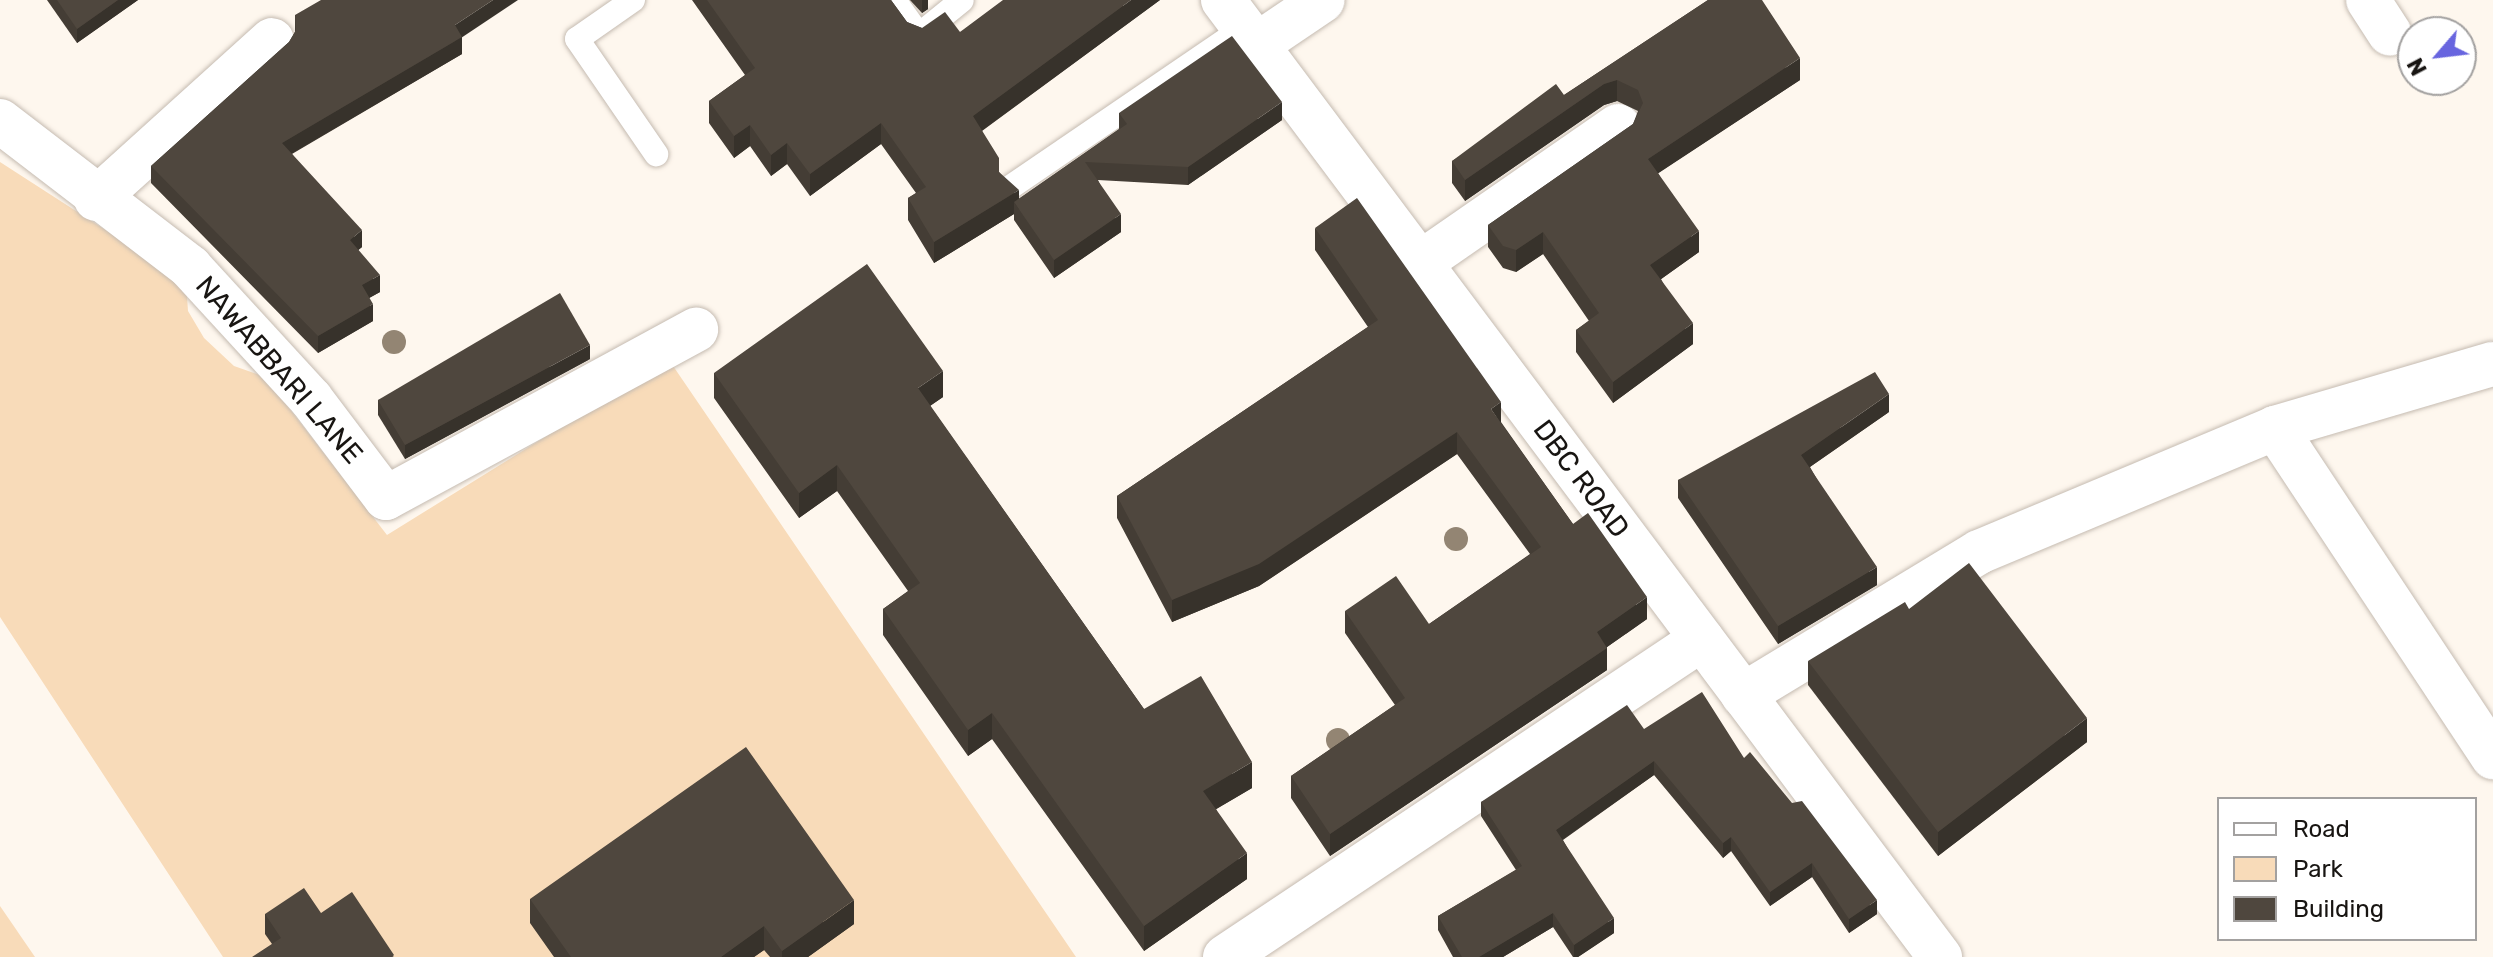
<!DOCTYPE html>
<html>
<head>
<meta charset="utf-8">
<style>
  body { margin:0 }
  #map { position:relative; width:2493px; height:957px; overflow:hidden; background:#fef7ee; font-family:Rubik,sans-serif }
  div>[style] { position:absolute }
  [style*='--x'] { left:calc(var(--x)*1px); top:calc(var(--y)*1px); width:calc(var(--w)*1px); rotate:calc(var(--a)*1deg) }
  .green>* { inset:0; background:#f8dbb9 }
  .roads { filter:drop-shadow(0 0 2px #c5bbb1) drop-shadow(0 0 2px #c5bbb1) }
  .lane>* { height:24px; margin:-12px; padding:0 12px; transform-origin:12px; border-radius:12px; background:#fff }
  .street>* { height:44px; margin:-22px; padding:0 22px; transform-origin:22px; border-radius:22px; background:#fff }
  .secondary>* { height:44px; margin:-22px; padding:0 22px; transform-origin:22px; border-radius:22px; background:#fff }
  .trees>* { width:24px; height:24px; margin:-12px; border-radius:50%; background:#938573 }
  .wall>* { inset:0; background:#443d35 }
  .shaded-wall>* { inset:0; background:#37322b }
  .building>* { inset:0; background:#4f473e }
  span { translate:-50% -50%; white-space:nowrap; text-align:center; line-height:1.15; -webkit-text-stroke:8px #fff; paint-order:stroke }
  .street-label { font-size:28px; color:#181512 }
  .legend { position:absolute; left:2217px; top:797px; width:260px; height:144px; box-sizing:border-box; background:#fff; border:2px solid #a3a1a0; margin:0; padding:10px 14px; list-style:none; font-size:24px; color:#181512 }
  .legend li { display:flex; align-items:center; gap:16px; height:40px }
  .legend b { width:40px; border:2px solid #a3a1a0 }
  .north { position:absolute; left:2397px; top:16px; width:80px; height:80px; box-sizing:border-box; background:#fff; border:2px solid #a3a1a0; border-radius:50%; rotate:242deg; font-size:22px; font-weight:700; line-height:32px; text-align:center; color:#181512 }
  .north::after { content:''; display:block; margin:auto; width:28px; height:36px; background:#6865df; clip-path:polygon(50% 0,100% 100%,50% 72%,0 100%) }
</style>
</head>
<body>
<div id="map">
  <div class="green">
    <i style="clip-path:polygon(0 162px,186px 282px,188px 311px,204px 338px,234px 366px,265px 377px,387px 535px,669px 360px,1076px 957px,223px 957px,0 617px)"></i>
    <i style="clip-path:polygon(0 906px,35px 957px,0 957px)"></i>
  </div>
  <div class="roads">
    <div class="lane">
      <i style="--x:633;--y:0;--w:68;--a:145.1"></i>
      <i style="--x:577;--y:39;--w:140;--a:55.5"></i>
      <i style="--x:894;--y:0;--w:43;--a:54.5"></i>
      <i style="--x:919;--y:35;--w:55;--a:-39.1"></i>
      <i style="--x:1012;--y:186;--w:281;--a:-34.3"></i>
    </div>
    <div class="street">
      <i style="--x:2368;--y:0;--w:40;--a:57.1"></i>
      <i style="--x:1258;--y:44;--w:78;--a:-34.1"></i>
      <i style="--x:0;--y:121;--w:240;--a:37.5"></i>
      <i style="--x:190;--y:267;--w:179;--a:47.5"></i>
      <i style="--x:311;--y:399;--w:124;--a:52.9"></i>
      <i style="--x:386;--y:498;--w:353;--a:-28.5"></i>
      <i style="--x:96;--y:199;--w:237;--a:-42.1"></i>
      <i style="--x:1420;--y:263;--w:241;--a:-34.7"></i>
      <i style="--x:2275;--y:428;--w:395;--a:56.5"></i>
      <i style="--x:1743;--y:695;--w:276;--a:-31.2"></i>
      <i style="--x:1979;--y:552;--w:321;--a:-22.7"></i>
      <i style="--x:2275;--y:428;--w:227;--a:-16.4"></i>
      <i style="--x:1225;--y:957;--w:573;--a:-33.69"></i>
    </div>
    <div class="secondary">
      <i style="--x:1223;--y:0;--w:1196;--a:53.16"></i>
    </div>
  </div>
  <div class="trees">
    <i style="left:394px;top:342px"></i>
    <i style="left:1456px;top:539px"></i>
    <i style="left:1338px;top:740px"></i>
  </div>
  <div class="wall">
    <i style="clip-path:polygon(47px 0,138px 0,77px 43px)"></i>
    <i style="clip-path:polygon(692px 0,891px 0,907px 22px,922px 28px,960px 32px,1160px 0,982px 131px,999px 172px,1019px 199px,1119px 129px,1119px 113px,1282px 120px,1188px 185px,1098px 180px,1121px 232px,1054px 278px,1014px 220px,1014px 214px,934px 263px,908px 220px,908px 198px,916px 193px,881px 144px,810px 196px,787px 164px,771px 176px,750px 146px,734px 158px,709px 123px,709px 101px,745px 75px)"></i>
    <i style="clip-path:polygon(910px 0,928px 0,928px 9px,922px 13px)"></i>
    <i style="clip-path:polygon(1708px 0,1800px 80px,1658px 173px,1699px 252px,1661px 279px,1693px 344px,1613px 403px,1576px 352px,1576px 330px,1589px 321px,1543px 254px,1516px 272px,1503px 268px,1488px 247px,1488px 225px,1633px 124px,1638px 111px,1617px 101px,1604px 105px,1465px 201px,1452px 183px,1452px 161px,1564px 95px)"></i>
    <i style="clip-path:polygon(295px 15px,462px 37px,462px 54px,292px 154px,362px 247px,358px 250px,380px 292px,369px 298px,373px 321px,318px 353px,151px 183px,151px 166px,289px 42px,295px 32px)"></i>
    <i style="clip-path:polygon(1315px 228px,1501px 422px,1573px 524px,1647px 619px,1607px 647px,1607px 670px,1330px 856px,1291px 798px,1291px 776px,1395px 705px,1345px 633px,1345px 611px,1429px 624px,1530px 554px,1457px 454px,1259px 586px,1172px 622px,1117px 518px,1117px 496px,1368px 327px,1315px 250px)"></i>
    <i style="clip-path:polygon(590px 359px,405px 459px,378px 415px,378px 400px)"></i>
    <i style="clip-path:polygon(714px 373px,943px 397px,930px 406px,1144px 709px,1252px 788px,1216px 809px,1247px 879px,1144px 951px,992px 739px,968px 756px,883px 635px,883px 609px,908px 591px,837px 491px,799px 518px,714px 398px)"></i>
    <i style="clip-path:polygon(1889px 412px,1810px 467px,1877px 585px,1778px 644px,1678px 498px,1678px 480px)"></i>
    <i style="clip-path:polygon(1808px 661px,2087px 742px,1938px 856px,1808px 685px)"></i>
    <i style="clip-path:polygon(1644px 729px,1744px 758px,1877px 914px,1849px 933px,1812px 877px,1770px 906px,1731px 851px,1723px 858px,1654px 775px,1563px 840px,1614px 933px,1578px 957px,1573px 957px,1553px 927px,1503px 957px,1453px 957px,1438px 930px,1438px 916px,1516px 870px,1481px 816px,1481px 802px)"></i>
    <i style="clip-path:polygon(530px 899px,854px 924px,808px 957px,770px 957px,764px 950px,754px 957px,554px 957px,530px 923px)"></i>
    <i style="clip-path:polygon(321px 913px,394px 957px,272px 944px,265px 934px,265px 914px)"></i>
  </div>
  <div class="shaded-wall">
    <i style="clip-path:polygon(118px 0,138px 0,77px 43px,77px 29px)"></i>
    <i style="clip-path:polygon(493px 0,518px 0,455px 42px,455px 25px)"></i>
    <i style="clip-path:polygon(922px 0,928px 0,928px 9px,922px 13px)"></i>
    <i style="clip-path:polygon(1131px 0,1160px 0,973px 137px,973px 116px)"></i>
    <i style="clip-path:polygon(462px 37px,462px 54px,282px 159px,282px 143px)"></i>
    <i style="clip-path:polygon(1800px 58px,1800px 80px,1648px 180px,1648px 159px)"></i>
    <i style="clip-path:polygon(1617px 80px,1617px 101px,1604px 105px,1465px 201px,1465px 180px,1604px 84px)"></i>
    <i style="clip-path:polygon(1282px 102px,1282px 120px,1188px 185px,1188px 167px)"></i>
    <i style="clip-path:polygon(881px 123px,881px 144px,810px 196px,810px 174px)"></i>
    <i style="clip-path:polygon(750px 125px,750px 146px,734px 158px,734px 136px)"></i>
    <i style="clip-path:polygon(787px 143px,787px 164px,771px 176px,771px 155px)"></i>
    <i style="clip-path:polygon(1019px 190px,1019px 209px,1014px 202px,1014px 214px,934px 263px,934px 242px)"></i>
    <i style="clip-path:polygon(1121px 214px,1121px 232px,1054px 278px,1054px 260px)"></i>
    <i style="clip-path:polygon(362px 230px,362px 247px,350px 257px,350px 240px)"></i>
    <i style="clip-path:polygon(1699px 231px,1699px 252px,1650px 287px,1650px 265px)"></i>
    <i style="clip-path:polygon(1543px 232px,1543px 254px,1516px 272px,1516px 250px)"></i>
    <i style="clip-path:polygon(380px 275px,380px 292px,362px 302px,362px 285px)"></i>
    <i style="clip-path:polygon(373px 304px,373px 321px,318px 353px,318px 336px)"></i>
    <i style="clip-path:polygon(1693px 323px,1693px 344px,1613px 403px,1613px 382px)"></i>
    <i style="clip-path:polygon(590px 345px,590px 359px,405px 459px,405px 445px)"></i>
    <i style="clip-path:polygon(943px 371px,943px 397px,918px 414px,918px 388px)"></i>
    <i style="clip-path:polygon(1889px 394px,1889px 412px,1801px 473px,1801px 455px)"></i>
    <i style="clip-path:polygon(1501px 402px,1501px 424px,1491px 409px)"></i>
    <i style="clip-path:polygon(1457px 432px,1457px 454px,1259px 586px,1172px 622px,1172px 600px)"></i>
    <i style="clip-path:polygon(837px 465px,837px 491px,799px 518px,799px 493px)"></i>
    <i style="clip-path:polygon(1877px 567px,1877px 585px,1778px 644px,1778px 626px)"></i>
    <i style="clip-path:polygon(1647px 597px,1647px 619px,1597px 654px,1597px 632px)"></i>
    <i style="clip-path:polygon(1607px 648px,1607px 670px,1330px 856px,1330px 834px)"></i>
    <i style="clip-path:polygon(992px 713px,992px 739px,968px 756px,968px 730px)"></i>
    <i style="clip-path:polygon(2087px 718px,2087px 742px,1938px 856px,1938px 832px)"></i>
    <i style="clip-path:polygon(1654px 761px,1654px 775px,1556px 844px,1556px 830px)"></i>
    <i style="clip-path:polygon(1252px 762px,1252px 788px,1203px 817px,1203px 791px)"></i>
    <i style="clip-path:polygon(1731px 837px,1731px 851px,1723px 858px,1723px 843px)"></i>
    <i style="clip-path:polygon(1247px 853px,1247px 879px,1144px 951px,1144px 926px)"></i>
    <i style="clip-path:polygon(1812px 863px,1812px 877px,1770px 906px,1770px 892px)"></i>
    <i style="clip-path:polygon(854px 900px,854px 924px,808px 957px,782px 957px,782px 951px)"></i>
    <i style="clip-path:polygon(1877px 900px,1877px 914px,1849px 933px,1849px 919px)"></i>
    <i style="clip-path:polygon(1553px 913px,1553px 927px,1503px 957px,1479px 957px)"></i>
    <i style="clip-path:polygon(1614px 918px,1614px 933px,1578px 957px,1574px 957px,1574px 945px)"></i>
    <i style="clip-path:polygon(764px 926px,764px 950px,754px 957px,721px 957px)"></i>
  </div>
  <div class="building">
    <i style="clip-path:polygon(57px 0,118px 0,77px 29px)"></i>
    <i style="clip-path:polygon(321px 0,493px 0,455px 25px,462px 37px,282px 143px,362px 230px,350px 240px,380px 275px,362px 285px,373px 304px,318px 336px,151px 166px,289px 42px,296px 30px,295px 15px)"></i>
    <i style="clip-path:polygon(707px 0,891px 0,907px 22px,922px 28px,945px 12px,960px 32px,1003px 0,1131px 0,973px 116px,999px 158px,999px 172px,1019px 190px,934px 242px,908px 198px,926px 187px,881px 123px,810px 174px,787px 143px,771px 155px,750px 125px,734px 136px,709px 101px,755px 68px)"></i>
    <i style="clip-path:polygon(1708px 0,1762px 0,1800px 58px,1648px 159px,1699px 231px,1650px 265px,1693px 323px,1613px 382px,1576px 330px,1599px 313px,1543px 232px,1516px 250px,1503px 246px,1488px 225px,1633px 124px,1643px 103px,1638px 90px,1617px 80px,1604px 84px,1465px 180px,1452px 161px,1556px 84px,1564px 95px)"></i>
    <i style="clip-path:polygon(1232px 36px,1282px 102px,1188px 167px,1085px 162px,1121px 214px,1054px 260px,1014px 202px,1127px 124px,1119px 113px)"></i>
    <i style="clip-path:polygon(1357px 198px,1501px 402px,1491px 409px,1573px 524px,1588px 513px,1647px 597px,1597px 632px,1607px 648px,1330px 834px,1291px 776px,1405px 698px,1345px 611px,1396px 576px,1429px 624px,1541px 547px,1457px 432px,1259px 564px,1172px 600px,1117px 496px,1378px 320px,1315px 228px)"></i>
    <i style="clip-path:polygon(867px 264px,943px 371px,918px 388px,1144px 709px,1201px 676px,1252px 762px,1203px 791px,1247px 853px,1144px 926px,992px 713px,968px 730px,883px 609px,920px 583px,837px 465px,799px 493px,714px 373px)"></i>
    <i style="clip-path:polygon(560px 293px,590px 345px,405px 445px,378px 400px)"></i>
    <i style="clip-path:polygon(1875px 372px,1889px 394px,1801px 455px,1877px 567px,1778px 626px,1678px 480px)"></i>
    <i style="clip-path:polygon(1969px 563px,2087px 718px,1938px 832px,1808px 661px,1905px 602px,1909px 609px)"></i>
    <i style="clip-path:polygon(1702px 692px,1744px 758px,1750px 752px,1792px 803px,1802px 801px,1877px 900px,1849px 919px,1812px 863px,1770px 892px,1731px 837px,1723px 843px,1654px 761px,1556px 830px,1614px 918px,1574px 945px,1553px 913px,1479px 957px,1462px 957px,1438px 916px,1522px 866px,1481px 802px,1627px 705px,1644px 729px)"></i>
    <i style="clip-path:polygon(746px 747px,854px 900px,782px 951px,764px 926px,721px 957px,571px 957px,530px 899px)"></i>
    <i style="clip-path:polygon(304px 888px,321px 913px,352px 892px,394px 955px,392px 957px,252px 957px,281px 938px,265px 914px)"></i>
  </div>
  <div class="street-label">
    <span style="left:279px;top:370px;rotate:49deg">NAWABBARI LANE</span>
    <span style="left:1581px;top:479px;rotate:53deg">DBC ROAD</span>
  </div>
  <ul class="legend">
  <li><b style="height:10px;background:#fff"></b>Road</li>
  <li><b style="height:22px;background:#f8dbb9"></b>Park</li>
  <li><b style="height:22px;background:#4f473e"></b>Building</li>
  </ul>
  <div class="north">N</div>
</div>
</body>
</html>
